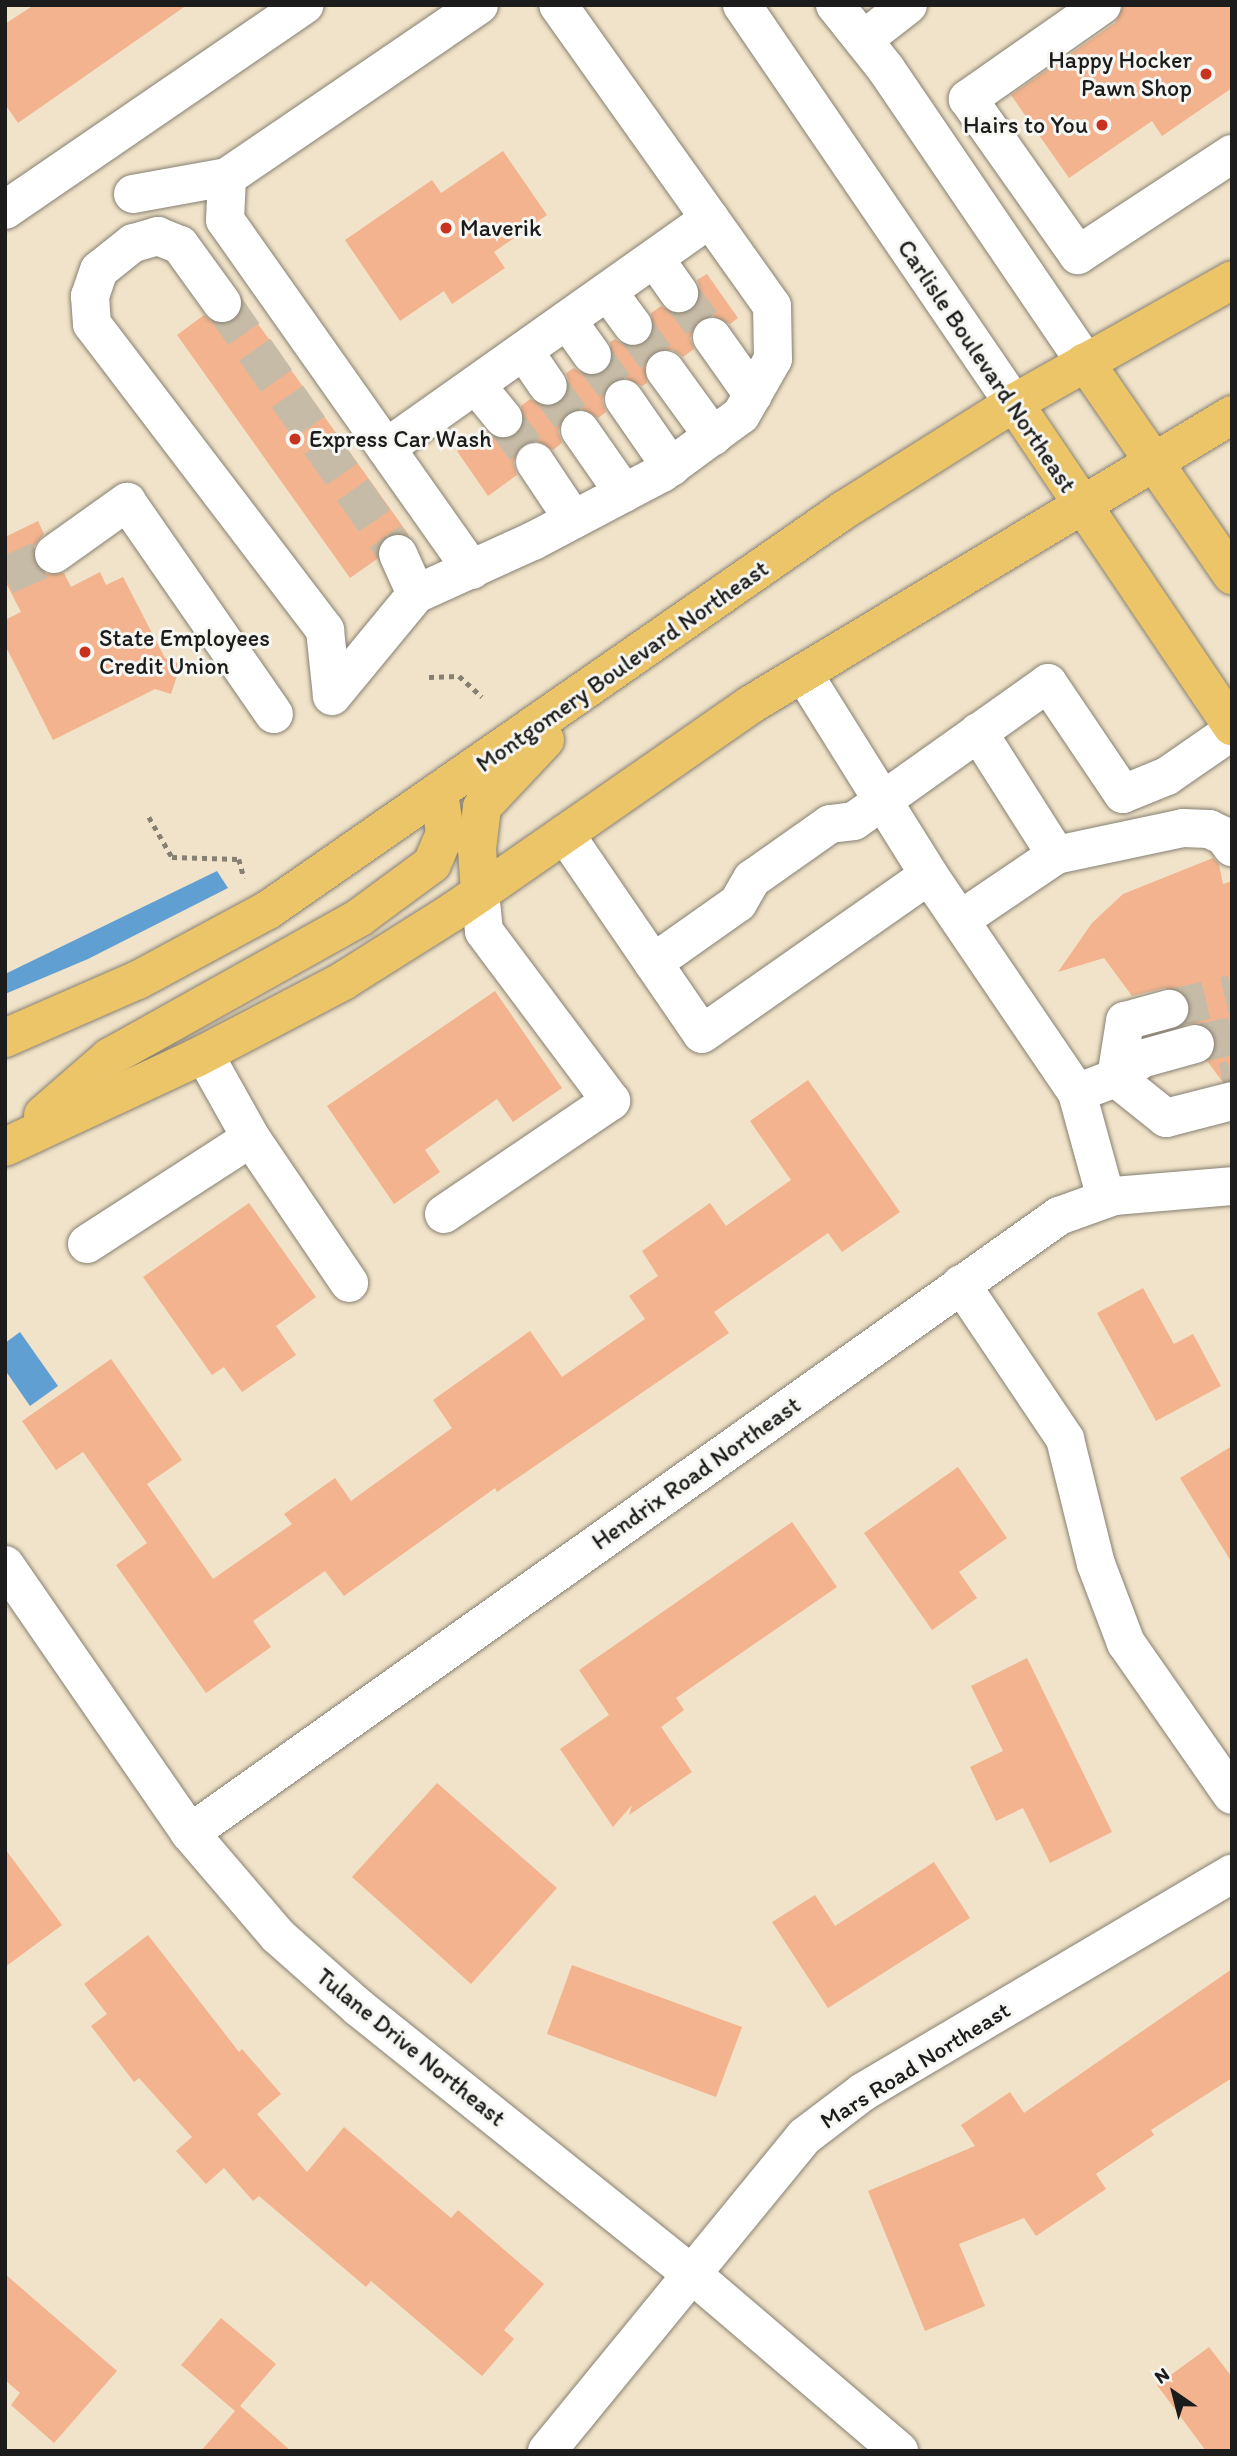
<!DOCTYPE html>
<html>
<head>
<meta charset="utf-8">
<style>
  body { margin:0 }
  #map { position:relative; width:1237px; height:2456px; overflow:hidden; background:#f1e3c9; font-family:Itim,sans-serif }
  div>[style] { position:absolute }
  [style*='--x'] { left:calc(var(--x)*1px); top:calc(var(--y)*1px); width:calc(var(--w)*1px); rotate:calc(var(--a)*1deg) }
  .water>* { inset:0; background:#609fd2 }
  .building>* { inset:0; background:#f2b38e }
  .minor-tunnel>* { height:38px; margin-top:-19px; transform-origin:0; background:repeating-linear-gradient(90deg,#c6bba6 0 38px,transparent 0 57px) }
  .path>* { height:4.5px; margin-top:-2.25px; transform-origin:0; background:repeating-linear-gradient(90deg,#868072 0 5px,transparent 0 10px) }
  .roads { filter:drop-shadow(0 0 2px #868072) drop-shadow(0 0 2px #868072) }
  .minor>* { height:38px; margin:-19px; padding:0 19px; transform-origin:19px; border-radius:19px; background:#fff }
  .major>* { height:38px; margin:-19px; padding:0 19px; transform-origin:19px; border-radius:19px; background:#edc569 }
  .dots>* { width:19px; height:19px; translate:-50% -50%; box-sizing:border-box; border:4px solid #f6f6f2; border-radius:50% }
  span { translate:-50% -50%; white-space:nowrap; text-align:center; line-height:1.15; -webkit-text-stroke:6px #f6f6f2; paint-order:stroke }
  .poi-label { font-size:24px; color:#1c1c1c }
  .right { translate:-100% -50%; text-align:right }
  .left { translate:0 -50%; text-align:left }
  .street-label { font-size:24px; color:#1c1c1c }
  .frame { position:absolute; inset:0; border:7px solid #1c1c1c; pointer-events:none }
  .north { position:absolute; left:1139px; top:2358px; width:70px; height:70px; -webkit-text-stroke:5px #f6f6f2; paint-order:stroke; rotate:325deg; font-size:19px; font-weight:700; line-height:28px; text-align:center; color:#1c1c1c }
  .north::after { content:''; display:block; margin:auto; width:24px; height:32px; background:#1c1c1c; clip-path:polygon(50% 0,100% 100%,50% 72%,0 100%) }
</style>
</head>
<body>
<div id="map">
  <div class="water">
    <i style="clip-path:polygon(217px 871px,228px 888px,88px 959px,5px 994px,5px 974px)"></i>
    <i style="clip-path:polygon(20px 1332px,58px 1386px,30px 1406px,5px 1370px,5px 1343px)"></i>
  </div>
  <div class="building">
    <i style="clip-path:polygon(34px 5px,187px 5px,18px 123px,5px 104px,5px 24px)"></i>
    <i style="clip-path:polygon(1124px 5px,1232px 5px,1232px 88px,1162px 136px,1152px 121px,1069px 178px,1011px 95px,1115px 23px)"></i>
    <i style="clip-path:polygon(503px 151px,547px 215px,494px 252px,505px 268px,452px 304px,444px 291px,400px 321px,345px 240px,432px 180px,441px 193px)"></i>
    <i style="clip-path:polygon(707px 274px,738px 318px,730px 324px,711px 315px,699px 320px,690px 338px,694px 349px,683px 357px,673px 350px,653px 352px,645px 362px,647px 383px,642px 386px,623px 377px,611px 381px,602px 400px,606px 412px,598px 418px,579px 408px,567px 413px,558px 431px,562px 443px,553px 450px,534px 440px,522px 444px,513px 463px,517px 475px,488px 496px,457px 451px,485px 431px,496px 439px,516px 435px,524px 425px,521px 406px,530px 399px,549px 408px,561px 404px,570px 385px,566px 373px,574px 368px,584px 375px,604px 373px,612px 363px,610px 342px,615px 339px,625px 346px,645px 344px,653px 334px,651px 313px,661px 306px,680px 315px,692px 310px,701px 292px,697px 280px)"></i>
    <i style="clip-path:polygon(243px 303px,409px 535px,388px 534px,380px 542px,377px 559px,350px 578px,177px 335px,204px 315px,214px 323px,234px 321px)"></i>
    <i style="clip-path:polygon(38px 521px,44px 534px,34px 546px,37px 567px,46px 574px,64px 573px,71px 587px,100px 572px,106px 585px,123px 577px,165px 658px,181px 664px,171px 694px,155px 689px,53px 740px,5px 645px,5px 620px,21px 612px,5px 581px,5px 537px)"></i>
    <i style="clip-path:polygon(1213px 858px,1219px 864px,1223px 884px,1232px 881px,1232px 1080px,1222px 1081px,1207px 1061px,1216px 1050px,1216px 1038px,1201px 1023px,1185px 1024px,1190px 1004px,1184px 993px,1164px 988px,1132px 996px,1104px 958px,1058px 972px,1092px 923px,1123px 894px)"></i>
    <i style="clip-path:polygon(495px 991px,562px 1088px,513px 1122px,497px 1099px,425px 1150px,440px 1172px,394px 1204px,327px 1106px)"></i>
    <i style="clip-path:polygon(808px 1080px,900px 1212px,842px 1252px,828px 1233px,714px 1312px,729px 1333px,497px 1492px,495px 1488px,344px 1596px,325px 1571px,253px 1621px,271px 1647px,206px 1693px,116px 1565px,147px 1543px,83px 1452px,56px 1470px,22px 1421px,111px 1359px,182px 1460px,147px 1484px,213px 1579px,292px 1524px,284px 1514px,335px 1478px,351px 1501px,452px 1428px,433px 1400px,530px 1331px,562px 1377px,645px 1319px,629px 1296px,658px 1276px,642px 1251px,710px 1203px,726px 1226px,791px 1180px,750px 1121px)"></i>
    <i style="clip-path:polygon(249px 1203px,316px 1297px,276px 1326px,296px 1355px,242px 1392px,224px 1367px,212px 1375px,143px 1277px)"></i>
    <i style="clip-path:polygon(1143px 1288px,1174px 1344px,1193px 1334px,1221px 1386px,1156px 1421px,1097px 1313px)"></i>
    <i style="clip-path:polygon(1232px 1446px,1232px 1563px,1180px 1478px)"></i>
    <i style="clip-path:polygon(958px 1467px,1007px 1538px,959px 1572px,977px 1598px,932px 1630px,864px 1533px)"></i>
    <i style="clip-path:polygon(792px 1522px,837px 1587px,676px 1698px,684px 1710px,661px 1727px,692px 1772px,629px 1815px,632px 1805px,613px 1827px,560px 1749px,609px 1715px,579px 1670px)"></i>
    <i style="clip-path:polygon(1027px 1658px,1112px 1832px,1050px 1863px,1023px 1808px,996px 1821px,970px 1767px,1003px 1751px,971px 1686px)"></i>
    <i style="clip-path:polygon(437px 1783px,557px 1888px,471px 1984px,352px 1877px)"></i>
    <i style="clip-path:polygon(5px 1849px,62px 1925px,5px 1967px)"></i>
    <i style="clip-path:polygon(934px 1862px,970px 1918px,828px 2008px,772px 1922px,815px 1895px,835px 1926px)"></i>
    <i style="clip-path:polygon(148px 1935px,239px 2052px,242px 2049px,281px 2094px,257px 2114px,307px 2172px,344px 2127px,451px 2218px,458px 2210px,544px 2284px,504px 2330px,514px 2339px,482px 2376px,371px 2281px,366px 2287px,259px 2196px,253px 2201px,224px 2168px,206px 2184px,176px 2151px,192px 2137px,139px 2078px,134px 2082px,91px 2026px,107px 2014px,84px 1984px)"></i>
    <i style="clip-path:polygon(572px 1965px,742px 2027px,716px 2097px,547px 2034px)"></i>
    <i style="clip-path:polygon(1232px 1969px,1232px 2078px,1151px 2130px,1154px 2135px,1096px 2174px,1106px 2189px,1036px 2236px,1024px 2218px,959px 2244px,985px 2306px,925px 2331px,868px 2191px,975px 2146px,961px 2125px,1010px 2092px,1024px 2113px)"></i>
    <i style="clip-path:polygon(5px 2274px,117px 2371px,54px 2443px,11px 2405px,20px 2393px,5px 2380px)"></i>
    <i style="clip-path:polygon(221px 2318px,276px 2364px,240px 2406px,291px 2451px,201px 2451px,235px 2411px,181px 2365px)"></i>
    <i style="clip-path:polygon(1209px 2347px,1232px 2377px,1232px 2451px,1206px 2451px,1157px 2385px)"></i>
  </div>
  <div class="minor-tunnel">
    <i style="--x:679;--y:293;--w:55;--a:53.1"></i>
    <i style="--x:222;--y:303;--w:307;--a:55"></i>
    <i style="--x:633;--y:326;--w:54;--a:54"></i>
    <i style="--x:592;--y:355;--w:54;--a:54"></i>
    <i style="--x:548;--y:386;--w:54;--a:54"></i>
    <i style="--x:503;--y:418;--w:54;--a:54"></i>
    <i style="--x:5;--y:576;--w:54;--a:-24.2"></i>
    <i style="--x:1169;--y:1009;--w:65;--a:-13.4"></i>
    <i style="--x:1195;--y:1044;--w:38;--a:-12"></i>
    <i style="--x:1223;--y:1082;--w:9;--a:-13"></i>
  </div>
  <div class="path">
    <i style="--x:429;--y:677;--w:30;--a:-2"></i>
    <i style="--x:459;--y:676;--w:31;--a:42"></i>
    <i style="--x:149;--y:817;--w:46;--a:60.1"></i>
    <i style="--x:172;--y:857;--w:67;--a:1.7"></i>
    <i style="--x:239;--y:859;--w:20;--a:75"></i>
  </div>
  <div class="roads">
    <div class="minor">
      <i style="--x:742;--y:5;--w:482;--a:55.7"></i>
      <i style="--x:835;--y:5;--w:82;--a:51.4"></i>
      <i style="--x:886;--y:69;--w:354;--a:55.8"></i>
      <i style="--x:1102;--y:5;--w:164;--a:145"></i>
      <i style="--x:968;--y:99;--w:191;--a:54.8"></i>
      <i style="--x:1078;--y:255;--w:184;--a:-33.3"></i>
      <i style="--x:863;--y:40;--w:57;--a:-37.9"></i>
      <i style="--x:133;--y:194;--w:96;--a:-10.3"></i>
      <i style="--x:5;--y:210;--w:363;--a:-34.4"></i>
      <i style="--x:655;--y:259;--w:42;--a:54.8"></i>
      <i style="--x:608;--y:292;--w:42;--a:53.7"></i>
      <i style="--x:222;--y:303;--w:72;--a:-125.9"></i>
      <i style="--x:180;--y:245;--w:24;--a:-158"></i>
      <i style="--x:158;--y:236;--w:26;--a:164"></i>
      <i style="--x:133;--y:243;--w:43;--a:141.5"></i>
      <i style="--x:99;--y:270;--w:28;--a:109"></i>
      <i style="--x:90;--y:296;--w:28;--a:86"></i>
      <i style="--x:92;--y:324;--w:385;--a:52.7"></i>
      <i style="--x:325;--y:630;--w:66;--a:83.9"></i>
      <i style="--x:567;--y:320;--w:43;--a:54.5"></i>
      <i style="--x:712;--y:337;--w:71;--a:54.7"></i>
      <i style="--x:524;--y:351;--w:42;--a:55.6"></i>
      <i style="--x:665;--y:370;--w:82;--a:54"></i>
      <i style="--x:476;--y:385;--w:43;--a:50.7"></i>
      <i style="--x:624;--y:399;--w:83;--a:55.3"></i>
      <i style="--x:580;--y:430;--w:77;--a:55.1"></i>
      <i style="--x:386;--y:448;--w:397;--a:-35.3"></i>
      <i style="--x:535;--y:462;--w:69;--a:56.3"></i>
      <i style="--x:54;--y:554;--w:90;--a:-35.5"></i>
      <i style="--x:127;--y:502;--w:258;--a:55.3"></i>
      <i style="--x:398;--y:554;--w:44;--a:65.8"></i>
      <i style="--x:472;--y:570;--w:428;--a:-125.2"></i>
      <i style="--x:225;--y:220;--w:43;--a:-87.3"></i>
      <i style="--x:227;--y:177;--w:305;--a:-34.3"></i>
      <i style="--x:803;--y:673;--w:238;--a:58"></i>
      <i style="--x:332;--y:696;--w:132;--a:-50.5"></i>
      <i style="--x:416;--y:594;--w:128;--a:-24.4"></i>
      <i style="--x:533;--y:541;--w:146;--a:-27.8"></i>
      <i style="--x:662;--y:473;--w:98;--a:-36.3"></i>
      <i style="--x:741;--y:415;--w:64;--a:-60.3"></i>
      <i style="--x:773;--y:359;--w:53;--a:-91.1"></i>
      <i style="--x:772;--y:306;--w:369;--a:-125.4"></i>
      <i style="--x:978;--y:732;--w:146;--a:57.6"></i>
      <i style="--x:565;--y:834;--w:242;--a:55.6"></i>
      <i style="--x:702;--y:1034;--w:277;--a:-35"></i>
      <i style="--x:929;--y:875;--w:263;--a:55.8"></i>
      <i style="--x:1077;--y:1093;--w:109;--a:74.6"></i>
      <i style="--x:960;--y:920;--w:116;--a:-34.1"></i>
      <i style="--x:1056;--y:855;--w:130;--a:-12"></i>
      <i style="--x:1183;--y:828;--w:26;--a:2"></i>
      <i style="--x:1209;--y:829;--w:17;--a:25"></i>
      <i style="--x:1224;--y:836;--w:14;--a:54"></i>
      <i style="--x:653;--y:963;--w:104;--a:-35.2"></i>
      <i style="--x:738;--y:903;--w:28;--a:-60"></i>
      <i style="--x:752;--y:879;--w:95;--a:-35.2"></i>
      <i style="--x:830;--y:824;--w:24;--a:-7"></i>
      <i style="--x:854;--y:821;--w:238;--a:-35.4"></i>
      <i style="--x:1048;--y:683;--w:134;--a:56"></i>
      <i style="--x:1123;--y:794;--w:48;--a:-22.2"></i>
      <i style="--x:1167;--y:776;--w:79;--a:-34.7"></i>
      <i style="--x:1116;--y:1078;--w:64;--a:38.7"></i>
      <i style="--x:1166;--y:1118;--w:68;--a:-14.4"></i>
      <i style="--x:1116;--y:1078;--w:58;--a:-81"></i>
      <i style="--x:1125;--y:1021;--w:46;--a:-15.3"></i>
      <i style="--x:1092;--y:1087;--w:26;--a:-21"></i>
      <i style="--x:1116;--y:1078;--w:31;--a:-37"></i>
      <i style="--x:1141;--y:1059;--w:56;--a:-15.5"></i>
      <i style="--x:251;--y:1138;--w:175;--a:55.9"></i>
      <i style="--x:444;--y:1214;--w:202;--a:-34.1"></i>
      <i style="--x:611;--y:1101;--w:212;--a:-126.8"></i>
      <i style="--x:484;--y:931;--w:38;--a:-96"></i>
      <i style="--x:87;--y:1244;--w:195;--a:-32.9"></i>
      <i style="--x:251;--y:1138;--w:96;--a:-119.2"></i>
      <i style="--x:961;--y:1284;--w:187;--a:56.1"></i>
      <i style="--x:1065;--y:1439;--w:129;--a:76.1"></i>
      <i style="--x:1096;--y:1564;--w:85;--a:69.2"></i>
      <i style="--x:1126;--y:1643;--w:185;--a:55.1"></i>
      <i style="--x:5;--y:1565;--w:326;--a:55.4"></i>
      <i style="--x:190;--y:1833;--w:135;--a:49.5"></i>
      <i style="--x:278;--y:1936;--w:107;--a:41.6"></i>
      <i style="--x:358;--y:2007;--w:429;--a:38.7"></i>
      <i style="--x:693;--y:2275;--w:271;--a:40.5"></i>
      <i style="--x:190;--y:1833;--w:1066;--a:-35.38"></i>
      <i style="--x:1059;--y:1216;--w:59;--a:-20"></i>
      <i style="--x:1114;--y:1196;--w:118;--a:-4.8"></i>
      <i style="--x:547;--y:2451;--w:407;--a:-50.7"></i>
      <i style="--x:805;--y:2136;--w:73;--a:-37.2"></i>
      <i style="--x:863;--y:2092;--w:429;--a:-30.6"></i>
    </div>
    <div class="major">
      <i style="--x:1085;--y:362;--w:259;--a:55.4"></i>
      <i style="--x:1014;--y:403;--w:390;--a:56"></i>
      <i style="--x:480;--y:893;--w:44;--a:-93.9"></i>
      <i style="--x:477;--y:849;--w:42;--a:-83.2"></i>
      <i style="--x:482;--y:807;--w:92;--a:-46.8"></i>
      <i style="--x:5;--y:1038;--w:145;--a:-23.6"></i>
      <i style="--x:138;--y:980;--w:148;--a:-28.3"></i>
      <i style="--x:268;--y:910;--w:701;--a:-34.78"></i>
      <i style="--x:844;--y:510;--w:201;--a:-32.2"></i>
      <i style="--x:1014;--y:403;--w:250;--a:-29.4"></i>
      <i style="--x:43;--y:1115;--w:89;--a:-40.9"></i>
      <i style="--x:110;--y:1057;--w:287;--a:-29.2"></i>
      <i style="--x:360;--y:917;--w:89;--a:-36.4"></i>
      <i style="--x:432;--y:864;--w:34;--a:-67"></i>
      <i style="--x:445;--y:833;--w:40;--a:-98.5"></i>
      <i style="--x:5;--y:1147;--w:211;--a:-25"></i>
      <i style="--x:196;--y:1058;--w:166;--a:-27.6"></i>
      <i style="--x:343;--y:981;--w:128;--a:-32.2"></i>
      <i style="--x:451;--y:913;--w:364;--a:-34.8"></i>
      <i style="--x:750;--y:705;--w:563;--a:-31.03"></i>
    </div>
  </div>
  <div class="dots">
    <i style="left:1206px;top:74px;background:#c8321e"></i>
    <i style="left:1102px;top:125px;background:#c8321e"></i>
    <i style="left:446px;top:228px;background:#c8321e"></i>
    <i style="left:295px;top:439px;background:#c8321e"></i>
    <i style="left:85px;top:652px;background:#c8321e"></i>
  </div>
  <div class="poi-label">
    <span class="right" style="left:1192px;top:74px">Happy Hocker<br>Pawn Shop</span>
    <span class="right" style="left:1088px;top:125px">Hairs to You</span>
    <span class="left" style="left:460px;top:228px">Maverik</span>
    <span class="left" style="left:309px;top:439px">Express Car Wash</span>
    <span class="left" style="left:99px;top:652px">State Employees<br>Credit Union</span>
  </div>
  <div class="street-label">
    <span style="left:987px;top:366px;rotate:56deg">Carlisle Boulevard Northeast</span>
    <span style="left:622px;top:666px;rotate:-35deg">Montgomery Boulevard Northeast</span>
    <span style="left:696px;top:1473px;rotate:-35deg">Hendrix Road Northeast</span>
    <span style="left:411px;top:2047px;rotate:39deg">Tulane Drive Northeast</span>
    <span style="left:915px;top:2065px;rotate:-32deg">Mars Road Northeast</span>
  </div>
  <div class="frame"></div>
  <div class="north">N</div>
</div>
</body>
</html>
